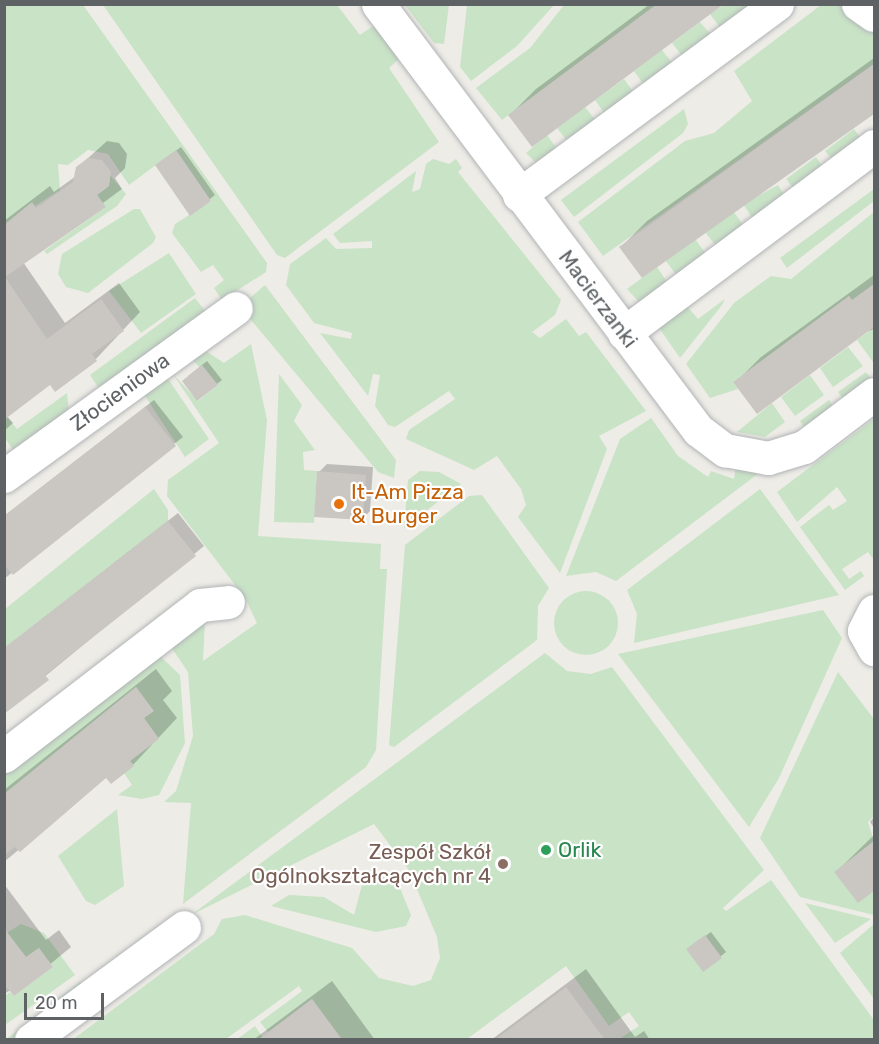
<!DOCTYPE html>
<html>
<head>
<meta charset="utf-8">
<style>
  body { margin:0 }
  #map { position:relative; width:879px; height:1044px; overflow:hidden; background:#eeece6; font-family:Rubik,sans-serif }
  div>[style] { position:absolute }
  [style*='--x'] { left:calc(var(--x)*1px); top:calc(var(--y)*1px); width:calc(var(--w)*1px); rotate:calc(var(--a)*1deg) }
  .green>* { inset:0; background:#c9e3c6 }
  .round { border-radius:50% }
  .shadow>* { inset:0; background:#0003 }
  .building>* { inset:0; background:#cac7c3 }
  .roads { filter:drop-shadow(0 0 2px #b1b4b7) drop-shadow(0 0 2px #b1b4b7) }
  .minor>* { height:33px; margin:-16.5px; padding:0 16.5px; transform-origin:16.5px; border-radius:16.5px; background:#fff }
  .dots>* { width:16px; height:16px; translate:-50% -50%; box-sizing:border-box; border:3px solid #fff; border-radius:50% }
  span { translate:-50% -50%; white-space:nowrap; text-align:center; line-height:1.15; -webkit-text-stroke:4.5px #fff; paint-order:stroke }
  .street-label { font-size:21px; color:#5e6265 }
  .food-label { font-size:21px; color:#c56008 }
  .left { translate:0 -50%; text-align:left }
  .leisure-label { font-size:21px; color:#27864d }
  .education-label { font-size:21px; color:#785e54 }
  .right { translate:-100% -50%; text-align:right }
  .frame { position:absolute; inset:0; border:6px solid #5e6265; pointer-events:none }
  .scale { position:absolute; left:24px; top:993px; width:80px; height:27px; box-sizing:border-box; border:3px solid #5e6265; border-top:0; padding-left:8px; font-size:18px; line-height:21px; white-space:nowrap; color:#5e6265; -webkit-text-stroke:4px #fff; paint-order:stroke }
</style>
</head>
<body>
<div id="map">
  <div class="green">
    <i style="clip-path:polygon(5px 5px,83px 5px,267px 263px,266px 272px,222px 300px,214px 288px,224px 280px,213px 265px,201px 272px,172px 233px,175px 224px,211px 201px,176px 150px,129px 185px,108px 154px,88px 150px,68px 165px,58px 164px,60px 190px,5px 225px)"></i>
    <i style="clip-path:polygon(103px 5px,337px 5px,360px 35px,376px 24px,401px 57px,389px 68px,439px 142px,285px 258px,277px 255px)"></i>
    <i style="clip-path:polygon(405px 5px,449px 5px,444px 44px,434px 43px)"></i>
    <i style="clip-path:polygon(467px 5px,467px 4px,554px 5px,517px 46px,471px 81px,460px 67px)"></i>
    <i style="clip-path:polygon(564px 5px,657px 5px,502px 120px,476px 88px,530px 48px)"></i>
    <i style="clip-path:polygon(724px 5px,747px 5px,749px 8px,721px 29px,710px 14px)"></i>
    <i style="clip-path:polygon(821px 5px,842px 5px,874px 27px,874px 64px,603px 256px,578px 222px,685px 141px,714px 133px,752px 101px,734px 71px)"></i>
    <i style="clip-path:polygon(700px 22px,712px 36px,683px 57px,672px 43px)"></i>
    <i style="clip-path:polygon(662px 50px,673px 64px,644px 85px,634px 71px)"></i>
    <i style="clip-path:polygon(624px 79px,634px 93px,605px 114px,595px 100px)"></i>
    <i style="clip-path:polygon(585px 107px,596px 121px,567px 141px,557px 128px)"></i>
    <i style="clip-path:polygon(684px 109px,688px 124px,683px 133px,574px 217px,561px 200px)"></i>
    <i style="clip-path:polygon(854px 129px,862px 140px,833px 161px,825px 151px)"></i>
    <i style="clip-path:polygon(547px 135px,557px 149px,537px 164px,526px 153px)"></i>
    <i style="clip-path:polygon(816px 157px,824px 168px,794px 189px,786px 179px)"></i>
    <i style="clip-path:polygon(433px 159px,449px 164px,456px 159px,462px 168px,458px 172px,561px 300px,555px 315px,532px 332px,540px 338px,566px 319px,579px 336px,586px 332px,646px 411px,599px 436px,607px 449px,560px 573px,518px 517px,526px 505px,521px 489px,497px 456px,474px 470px,406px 439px,409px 430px,455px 399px,449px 391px,395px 427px,388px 425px,375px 406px,380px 375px,373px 374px,368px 396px,320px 333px,351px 339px,352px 333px,314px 323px,286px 285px,290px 264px,326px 238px,336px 249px,372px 248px,372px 241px,340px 243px,333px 234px,416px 171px,412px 192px,420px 189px,426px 164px)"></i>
    <i style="clip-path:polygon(110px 175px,126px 194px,117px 206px,47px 254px,44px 251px,106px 207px,97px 195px,109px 186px)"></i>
    <i style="clip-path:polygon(778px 185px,785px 196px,753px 219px,743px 204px)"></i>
    <i style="clip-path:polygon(874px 189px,874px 201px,787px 268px,780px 258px)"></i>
    <i style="clip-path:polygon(134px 209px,140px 209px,156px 237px,153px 243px,88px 293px,66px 287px,58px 274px,62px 254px)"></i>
    <i style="clip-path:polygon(733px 211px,744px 226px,716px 246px,705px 232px)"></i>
    <i style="clip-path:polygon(874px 212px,874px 284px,852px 300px,849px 296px,733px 382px,738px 389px,710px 398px,686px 364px,734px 303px,771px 276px,791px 279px)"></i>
    <i style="clip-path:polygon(695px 239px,706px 254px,677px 276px,666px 261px)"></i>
    <i style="clip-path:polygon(169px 253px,196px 294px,141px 333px,109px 291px)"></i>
    <i style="clip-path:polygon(657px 267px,667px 282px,640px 303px,627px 289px)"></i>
    <i style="clip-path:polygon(265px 285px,396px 460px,394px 478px,378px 472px,246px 314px,243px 304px)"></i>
    <i style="clip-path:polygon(195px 298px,206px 312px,100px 390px,90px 375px)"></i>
    <i style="clip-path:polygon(725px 299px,722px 305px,680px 358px,657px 325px,685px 304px,698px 319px)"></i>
    <i style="clip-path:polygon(872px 329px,874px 331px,873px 362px,857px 340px)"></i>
    <i style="clip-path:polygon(251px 344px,267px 420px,258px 536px,381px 544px,380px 569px,387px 569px,376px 750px,366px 767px,183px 904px,191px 803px,164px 802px,176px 791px,193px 736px,188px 672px,169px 644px,205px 619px,203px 661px,257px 623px,245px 598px,167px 496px,168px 480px,219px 443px,173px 374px,198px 401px,218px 385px,185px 353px,206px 351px,224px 363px)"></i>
    <i style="clip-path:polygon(848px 347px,863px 366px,833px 387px,820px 368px)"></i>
    <i style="clip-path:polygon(162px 370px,209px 439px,185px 457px,139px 387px)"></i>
    <i style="clip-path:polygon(866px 372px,874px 383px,847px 404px,838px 392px)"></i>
    <i style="clip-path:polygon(279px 374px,302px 405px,294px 421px,315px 450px,303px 452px,304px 470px,317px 471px,314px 523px,274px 522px)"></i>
    <i style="clip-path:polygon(810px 375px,824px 395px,795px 416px,781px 397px)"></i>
    <i style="clip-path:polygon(67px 393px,69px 413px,15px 453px,5px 438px,4px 413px,17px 429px)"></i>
    <i style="clip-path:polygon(829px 400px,837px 412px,808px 433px,800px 421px)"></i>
    <i style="clip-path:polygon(772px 403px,785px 422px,765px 437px,737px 432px)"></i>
    <i style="clip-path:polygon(651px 418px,678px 456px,708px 477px,711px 471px,734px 479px,736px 466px,759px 473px,616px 581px,596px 572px,566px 576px,620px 439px)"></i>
    <i style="clip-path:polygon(874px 419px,874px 560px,868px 552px,842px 569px,849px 579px,861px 571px,864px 576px,845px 590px,800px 527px,829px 505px,833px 510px,847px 501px,837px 487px,797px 522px,777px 492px)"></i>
    <i style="clip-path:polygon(420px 471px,439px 472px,461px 484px,404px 528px,408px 480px)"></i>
    <i style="clip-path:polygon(154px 489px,168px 510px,168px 521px,17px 639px,5px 656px,5px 609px)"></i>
    <i style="clip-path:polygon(760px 489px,839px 595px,634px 643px,637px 614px,627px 590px)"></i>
    <i style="clip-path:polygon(482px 495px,549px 588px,538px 606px,537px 640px,394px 747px,389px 745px,405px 545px,469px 496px)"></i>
    <i class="round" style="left:554px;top:591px;width:64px;height:64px"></i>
    <i style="clip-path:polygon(823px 610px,842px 638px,779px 778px,749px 827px,618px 654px)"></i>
    <i style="clip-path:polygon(545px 653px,567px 671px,591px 674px,612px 667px,764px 870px,723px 908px,726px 911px,771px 880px,874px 1020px,874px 1039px,619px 1039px,639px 1026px,629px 1012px,609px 1026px,566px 966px,467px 1039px,342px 1039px,312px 999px,268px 1032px,260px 1022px,302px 991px,299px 986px,226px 1039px,72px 1040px,214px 934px,222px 919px,245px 915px,352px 948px,379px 978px,413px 986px,431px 980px,440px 958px,437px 937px,409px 870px,374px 824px,191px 915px)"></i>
    <i style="clip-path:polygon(159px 655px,180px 675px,185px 743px,159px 795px,142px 799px,118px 795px,132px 785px,124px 773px,134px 766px,130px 761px,159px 739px,144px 718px,153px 711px,136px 687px,5px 794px,5px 771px)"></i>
    <i style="clip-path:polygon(838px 672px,874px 719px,874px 816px,868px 822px,874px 841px,835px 872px,873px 892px,874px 915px,800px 897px,760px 838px)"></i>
    <i style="clip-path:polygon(117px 809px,124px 886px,95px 905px,86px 901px,58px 856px)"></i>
    <i style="clip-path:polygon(384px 877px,400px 888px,411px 915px,406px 926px,376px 932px,271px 906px,289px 895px,324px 897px,354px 915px,362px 885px)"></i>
    <i style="clip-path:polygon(805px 903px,871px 919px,835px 943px)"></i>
    <i style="clip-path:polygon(21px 924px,44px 933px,75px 975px,5px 1025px,5px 996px,10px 992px,14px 996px,53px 967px,39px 948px,26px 957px,5px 934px)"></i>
    <i style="clip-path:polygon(874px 924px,874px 999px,840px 953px)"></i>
    <i style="clip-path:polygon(80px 982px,84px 987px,15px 1039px,5px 1040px)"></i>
    <i style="clip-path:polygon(255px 1026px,264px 1039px,236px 1040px)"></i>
  </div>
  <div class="shadow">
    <i style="clip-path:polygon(650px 4px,721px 4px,510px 115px,536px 89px)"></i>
    <i style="clip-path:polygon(874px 58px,874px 111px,643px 276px,621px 247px,647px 221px)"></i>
    <i style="clip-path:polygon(107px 141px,119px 143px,127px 154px,125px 168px,115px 178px,122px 189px,23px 262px,65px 323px,119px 283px,140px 312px,96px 359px,55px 390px,50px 383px,7px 416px,13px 423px,4px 431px,4px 221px,50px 186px,54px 192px,76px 176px,77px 168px)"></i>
    <i style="clip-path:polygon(181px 147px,215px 195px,191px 214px,161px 161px)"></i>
    <i style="clip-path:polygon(874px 275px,874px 329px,735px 383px,761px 357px)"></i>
    <i style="clip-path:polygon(207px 361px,222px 380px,217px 384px,188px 376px)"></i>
    <i style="clip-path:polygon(154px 400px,183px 437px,4px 579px,4px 516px)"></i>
    <i style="clip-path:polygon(327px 464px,373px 467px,370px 511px,362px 519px,319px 472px)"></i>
    <i style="clip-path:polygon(178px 513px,204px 546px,4px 710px,28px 630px)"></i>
    <i style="clip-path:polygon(156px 669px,172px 691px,163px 700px,177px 718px,133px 765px,111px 782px,107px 776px,4px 862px,4px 790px)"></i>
    <i style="clip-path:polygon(874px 817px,874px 828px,870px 822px)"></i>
    <i style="clip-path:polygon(874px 835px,874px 892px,836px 872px)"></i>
    <i style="clip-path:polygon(4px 884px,46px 940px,59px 930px,71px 947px,14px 994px,11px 990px,4px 994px)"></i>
    <i style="clip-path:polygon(711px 932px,726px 952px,704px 970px,693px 945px)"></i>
    <i style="clip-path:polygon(586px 969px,635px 1037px,644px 1031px,650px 1040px,491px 1040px)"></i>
    <i style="clip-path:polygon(332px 981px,375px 1040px,253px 1040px)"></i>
  </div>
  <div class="building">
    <i style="clip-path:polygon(657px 4px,724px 4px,532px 147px,508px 115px)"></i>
    <i style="clip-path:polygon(874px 64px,874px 114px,642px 278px,619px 247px)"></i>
    <i style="clip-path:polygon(176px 150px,211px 201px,190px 216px,155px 165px)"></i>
    <i style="clip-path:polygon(88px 158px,102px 160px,111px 172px,109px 186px,97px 195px,106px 207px,5px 277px,47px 339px,101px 299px,124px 331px,92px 354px,97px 361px,55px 392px,50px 385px,4px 420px,4px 225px,32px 202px,36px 208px,73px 182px,76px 167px)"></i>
    <i style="clip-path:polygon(874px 284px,874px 327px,757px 414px,733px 382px,849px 296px,852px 300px)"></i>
    <i style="clip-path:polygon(202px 365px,218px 385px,197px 401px,182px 381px)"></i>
    <i style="clip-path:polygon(145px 407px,176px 446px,13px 575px,4px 564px,4px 516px)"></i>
    <i style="clip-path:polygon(317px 471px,366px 475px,363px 520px,314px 517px)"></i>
    <i style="clip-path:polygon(168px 521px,196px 556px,45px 675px,49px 680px,4px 714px,4px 648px)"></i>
    <i style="clip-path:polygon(136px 687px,154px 711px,144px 718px,159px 739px,130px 761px,134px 766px,111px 784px,106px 778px,20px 852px,15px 847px,4px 855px,4px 794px)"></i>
    <i style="clip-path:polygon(874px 841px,874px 891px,858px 903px,834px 872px)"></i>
    <i style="clip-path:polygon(4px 928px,26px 957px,39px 948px,53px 967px,14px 996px,4px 984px)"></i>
    <i style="clip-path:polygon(705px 935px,722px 958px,703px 972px,686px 949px)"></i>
    <i style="clip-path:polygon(566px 987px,605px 1040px,495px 1040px)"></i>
    <i style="clip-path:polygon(312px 999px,342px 1040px,258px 1040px)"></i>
  </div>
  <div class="roads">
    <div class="minor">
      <i style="--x:378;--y:4;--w:533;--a:53.09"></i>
      <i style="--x:698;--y:430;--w:34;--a:37"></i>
      <i style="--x:725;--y:450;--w:44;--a:10.5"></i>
      <i style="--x:768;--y:458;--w:38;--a:-17"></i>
      <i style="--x:804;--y:447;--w:88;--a:-37.1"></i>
      <i style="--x:858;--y:4;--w:19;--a:35"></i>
      <i style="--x:519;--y:195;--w:321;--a:-36.5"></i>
      <i style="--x:624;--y:333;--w:312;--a:-36.8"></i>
      <i style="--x:4;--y:476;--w:286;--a:-35.9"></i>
      <i style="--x:874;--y:611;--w:22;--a:117"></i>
      <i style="--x:864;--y:631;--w:21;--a:61"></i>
      <i style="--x:4;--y:756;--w:247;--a:-37.6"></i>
      <i style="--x:200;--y:605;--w:28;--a:-6"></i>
      <i style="--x:31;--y:1040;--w:190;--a:-36.4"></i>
    </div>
  </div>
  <div class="dots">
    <i style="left:339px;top:504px;background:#e8710a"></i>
    <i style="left:546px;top:850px;background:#2e9e5b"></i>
    <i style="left:503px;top:864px;background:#8d6e63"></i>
  </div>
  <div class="street-label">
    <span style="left:598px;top:299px;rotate:53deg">Macierzanki</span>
    <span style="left:120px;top:392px;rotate:-36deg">Złocieniowa</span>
  </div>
  <div class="food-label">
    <span class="left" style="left:351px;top:504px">It-Am Pizza<br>&amp; Burger</span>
  </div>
  <div class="leisure-label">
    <span class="left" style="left:558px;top:850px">Orlik</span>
  </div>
  <div class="education-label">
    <span class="right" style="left:491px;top:864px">Zespół Szkół<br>Ogólnokształcących nr 4</span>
  </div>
  <div class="frame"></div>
  <div class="scale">20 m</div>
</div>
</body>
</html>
